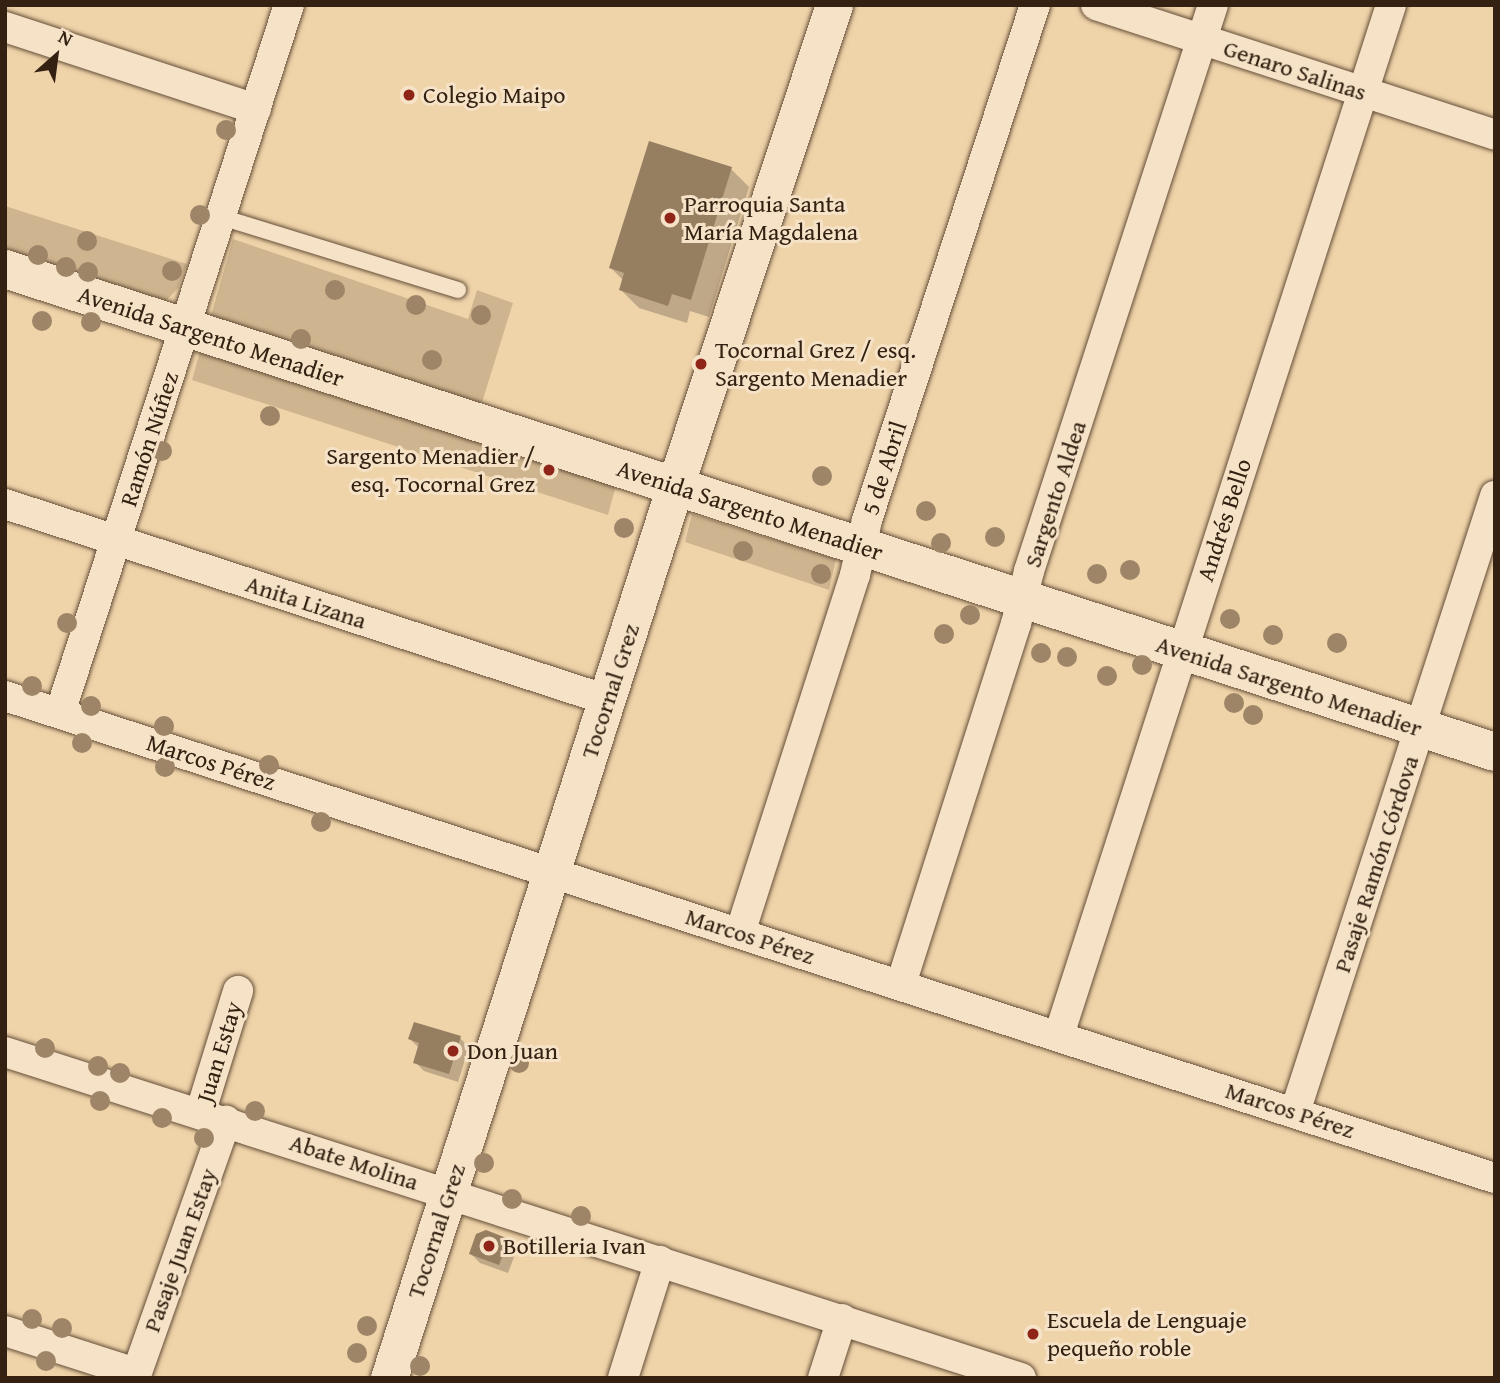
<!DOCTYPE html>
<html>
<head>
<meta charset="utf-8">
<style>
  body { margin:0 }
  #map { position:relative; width:1500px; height:1383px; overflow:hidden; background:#efd3a9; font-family:"Gentium Book Plus",serif }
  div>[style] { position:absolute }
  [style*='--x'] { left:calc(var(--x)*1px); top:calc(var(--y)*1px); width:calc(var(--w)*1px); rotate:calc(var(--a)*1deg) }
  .green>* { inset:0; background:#cfb58f }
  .shadow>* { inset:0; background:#0003 }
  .building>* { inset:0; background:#967e61 }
  .roads { filter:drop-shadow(0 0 2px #644e38) drop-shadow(0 0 2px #644e38) }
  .service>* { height:16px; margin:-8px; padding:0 8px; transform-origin:8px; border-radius:8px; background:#f5e2c7 }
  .minor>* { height:30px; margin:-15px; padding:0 15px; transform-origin:15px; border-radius:15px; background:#f5e2c7 }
  .tertiary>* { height:37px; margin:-18.5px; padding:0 18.5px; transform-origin:18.5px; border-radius:18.5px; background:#f5e2c7 }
  .secondary>* { height:38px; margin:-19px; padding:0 19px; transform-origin:19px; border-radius:19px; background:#f5e2c7 }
  .trees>* { width:20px; height:20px; margin:-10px; border-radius:50%; background:#9e8567 }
  .dots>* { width:19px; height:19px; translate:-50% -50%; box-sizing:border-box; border:4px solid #f5e2c7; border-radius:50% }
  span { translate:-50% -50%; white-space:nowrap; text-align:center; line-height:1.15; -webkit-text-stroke:6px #f5e2c7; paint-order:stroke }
  .street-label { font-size:24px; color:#352112 }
  .poi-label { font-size:24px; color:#352112 }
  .left { translate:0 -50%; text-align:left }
  .right { translate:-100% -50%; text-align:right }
  .frame { position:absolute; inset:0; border:7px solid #352112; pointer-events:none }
  .north { position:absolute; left:21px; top:21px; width:70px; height:70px; -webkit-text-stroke:5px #f5e2c7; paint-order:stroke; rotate:28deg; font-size:19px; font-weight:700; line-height:28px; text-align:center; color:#352112 }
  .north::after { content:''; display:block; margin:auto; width:24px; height:32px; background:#352112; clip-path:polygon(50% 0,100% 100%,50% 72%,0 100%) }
</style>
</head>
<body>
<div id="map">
  <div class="green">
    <i style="clip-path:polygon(5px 206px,187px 264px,178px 288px,165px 302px,5px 251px)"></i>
    <i style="clip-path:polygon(233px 239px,468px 319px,477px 290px,513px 303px,479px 412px,210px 319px)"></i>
    <i style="clip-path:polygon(200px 351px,616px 485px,608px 515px,192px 380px)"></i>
    <i style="clip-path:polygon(692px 514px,836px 559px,829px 590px,685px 542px)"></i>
  </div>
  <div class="shadow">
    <i style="clip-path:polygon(731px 169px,749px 187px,709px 317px,690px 311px,687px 323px,639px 308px,621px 290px,623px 280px,611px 268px)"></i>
    <i style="clip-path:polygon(460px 1038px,469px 1047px,458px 1082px,424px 1071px,415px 1062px,419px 1048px,410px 1039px)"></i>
    <i style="clip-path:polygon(508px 1240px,517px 1249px,508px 1273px,480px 1263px,471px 1254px)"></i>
  </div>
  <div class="building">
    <i style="clip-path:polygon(649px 141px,732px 167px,691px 300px,672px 294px,668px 306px,619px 290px,624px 273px,609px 268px)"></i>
    <i style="clip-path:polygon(414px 1022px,461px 1036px,449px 1074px,413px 1063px,419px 1043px,408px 1039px)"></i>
    <i style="clip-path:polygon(486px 1230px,509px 1239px,499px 1265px,469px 1254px,476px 1234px)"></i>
  </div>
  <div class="roads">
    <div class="service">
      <i style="--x:221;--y:217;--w:248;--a:17.1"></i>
    </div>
    <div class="minor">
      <i style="--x:1096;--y:5;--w:420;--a:18"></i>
      <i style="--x:5;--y:27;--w:264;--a:18.1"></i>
      <i style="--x:5;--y:504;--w:633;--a:18.03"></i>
      <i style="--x:5;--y:696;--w:1566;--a:17.93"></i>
      <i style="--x:60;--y:713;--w:744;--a:-72.08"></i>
      <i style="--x:740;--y:933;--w:376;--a:-72.2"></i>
      <i style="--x:855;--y:575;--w:56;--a:-77.7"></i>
      <i style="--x:867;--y:520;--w:542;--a:-71.93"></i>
      <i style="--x:901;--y:984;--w:378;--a:-72.3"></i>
      <i style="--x:1016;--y:624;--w:55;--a:-76.2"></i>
      <i style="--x:1029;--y:571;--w:595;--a:-71.99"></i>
      <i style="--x:1059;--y:1035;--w:1082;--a:-72.13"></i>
      <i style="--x:5;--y:1052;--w:1067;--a:17.79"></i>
      <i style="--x:1295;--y:1112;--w:648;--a:-72.01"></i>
      <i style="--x:200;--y:1114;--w:129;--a:-72.8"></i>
      <i style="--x:5;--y:1331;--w:138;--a:17.8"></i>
      <i style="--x:135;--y:1378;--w:273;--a:-70.5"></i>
      <i style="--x:623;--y:1378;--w:123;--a:-72.5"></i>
      <i style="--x:823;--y:1378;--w:62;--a:-72.1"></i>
    </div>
    <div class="tertiary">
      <i style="--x:389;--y:1378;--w:937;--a:-72.22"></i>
      <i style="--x:675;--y:486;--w:507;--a:-71.71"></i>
    </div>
    <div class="secondary">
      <i style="--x:5;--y:269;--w:1566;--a:17.96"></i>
    </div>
  </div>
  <div class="trees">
    <i style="left:226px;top:130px"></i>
    <i style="left:200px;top:215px"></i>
    <i style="left:87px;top:241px"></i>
    <i style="left:38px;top:255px"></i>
    <i style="left:66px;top:267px"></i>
    <i style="left:172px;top:271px"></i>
    <i style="left:88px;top:272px"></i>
    <i style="left:335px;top:290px"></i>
    <i style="left:416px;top:305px"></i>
    <i style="left:481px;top:315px"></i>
    <i style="left:42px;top:321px"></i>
    <i style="left:91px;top:322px"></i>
    <i style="left:301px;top:339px"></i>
    <i style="left:432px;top:360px"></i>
    <i style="left:270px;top:416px"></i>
    <i style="left:162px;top:451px"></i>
    <i style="left:822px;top:476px"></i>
    <i style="left:926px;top:511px"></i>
    <i style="left:624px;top:528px"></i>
    <i style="left:995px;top:537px"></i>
    <i style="left:941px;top:543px"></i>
    <i style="left:743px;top:551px"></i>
    <i style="left:1130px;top:570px"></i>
    <i style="left:821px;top:574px"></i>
    <i style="left:1097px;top:574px"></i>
    <i style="left:970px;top:615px"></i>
    <i style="left:1230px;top:619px"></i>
    <i style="left:67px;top:623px"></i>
    <i style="left:944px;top:634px"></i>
    <i style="left:1273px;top:635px"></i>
    <i style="left:1337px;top:643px"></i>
    <i style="left:1041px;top:653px"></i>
    <i style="left:1067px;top:657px"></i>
    <i style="left:1142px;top:665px"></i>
    <i style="left:1107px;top:676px"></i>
    <i style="left:32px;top:686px"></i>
    <i style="left:1234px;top:703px"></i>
    <i style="left:91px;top:706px"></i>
    <i style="left:1253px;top:715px"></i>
    <i style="left:164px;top:726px"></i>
    <i style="left:82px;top:743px"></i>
    <i style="left:269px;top:765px"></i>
    <i style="left:165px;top:767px"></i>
    <i style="left:321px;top:822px"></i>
    <i style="left:45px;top:1048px"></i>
    <i style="left:519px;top:1063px"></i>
    <i style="left:98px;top:1066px"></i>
    <i style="left:120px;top:1073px"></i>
    <i style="left:100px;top:1101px"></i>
    <i style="left:255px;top:1111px"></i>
    <i style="left:162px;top:1118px"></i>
    <i style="left:204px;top:1138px"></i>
    <i style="left:484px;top:1163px"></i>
    <i style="left:512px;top:1199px"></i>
    <i style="left:581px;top:1216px"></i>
    <i style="left:32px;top:1319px"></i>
    <i style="left:367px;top:1326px"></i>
    <i style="left:62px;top:1328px"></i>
    <i style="left:357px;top:1353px"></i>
    <i style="left:46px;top:1361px"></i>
    <i style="left:420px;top:1366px"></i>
  </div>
  <div class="dots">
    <i style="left:409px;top:95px;background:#8f2418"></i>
    <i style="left:670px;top:218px;background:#8f2418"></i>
    <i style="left:701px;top:364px;background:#8f2418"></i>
    <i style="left:549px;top:470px;background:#8f2418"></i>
    <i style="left:453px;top:1051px;background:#8f2418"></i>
    <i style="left:489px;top:1246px;background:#8f2418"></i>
    <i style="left:1033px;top:1334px;background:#8f2418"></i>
  </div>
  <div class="street-label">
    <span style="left:1295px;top:70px;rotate:18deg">Genaro Salinas</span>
    <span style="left:211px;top:336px;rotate:18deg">Avenida Sargento Menadier</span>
    <span style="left:149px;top:439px;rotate:-72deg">Ramón Núñez</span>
    <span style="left:884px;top:468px;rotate:-72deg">5 de Abril</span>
    <span style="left:1055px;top:494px;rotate:-72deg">Sargento Aldea</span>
    <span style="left:750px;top:510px;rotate:18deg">Avenida Sargento Menadier</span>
    <span style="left:1224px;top:520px;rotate:-72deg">Andrés Bello</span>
    <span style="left:306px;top:602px;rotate:18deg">Anita Lizana</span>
    <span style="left:1289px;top:686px;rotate:18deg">Avenida Sargento Menadier</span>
    <span style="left:610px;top:691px;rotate:-72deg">Tocornal Grez</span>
    <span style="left:211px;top:762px;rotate:18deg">Marcos Pérez</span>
    <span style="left:1376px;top:864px;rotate:-72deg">Pasaje Ramón Córdova</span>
    <span style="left:750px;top:936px;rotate:18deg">Marcos Pérez</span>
    <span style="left:219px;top:1052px;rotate:-73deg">Juan Estay</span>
    <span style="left:1290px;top:1110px;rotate:18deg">Marcos Pérez</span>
    <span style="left:354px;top:1162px;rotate:18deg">Abate Molina</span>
    <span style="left:436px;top:1231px;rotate:-72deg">Tocornal Grez</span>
    <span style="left:180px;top:1250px;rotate:-70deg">Pasaje Juan Estay</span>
  </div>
  <div class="poi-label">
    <span class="left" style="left:423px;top:95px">Colegio Maipo</span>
    <span class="left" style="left:684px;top:218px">Parroquia Santa<br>María Magdalena</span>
    <span class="left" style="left:715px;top:364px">Tocornal Grez / esq.<br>Sargento Menadier</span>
    <span class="right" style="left:535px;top:470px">Sargento Menadier /<br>esq. Tocornal Grez</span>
    <span class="left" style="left:467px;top:1051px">Don Juan</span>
    <span class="left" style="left:503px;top:1246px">Botilleria Ivan</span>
    <span class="left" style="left:1047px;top:1334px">Escuela de Lenguaje<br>pequeño roble</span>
  </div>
  <div class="frame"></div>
  <div class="north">N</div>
</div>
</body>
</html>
